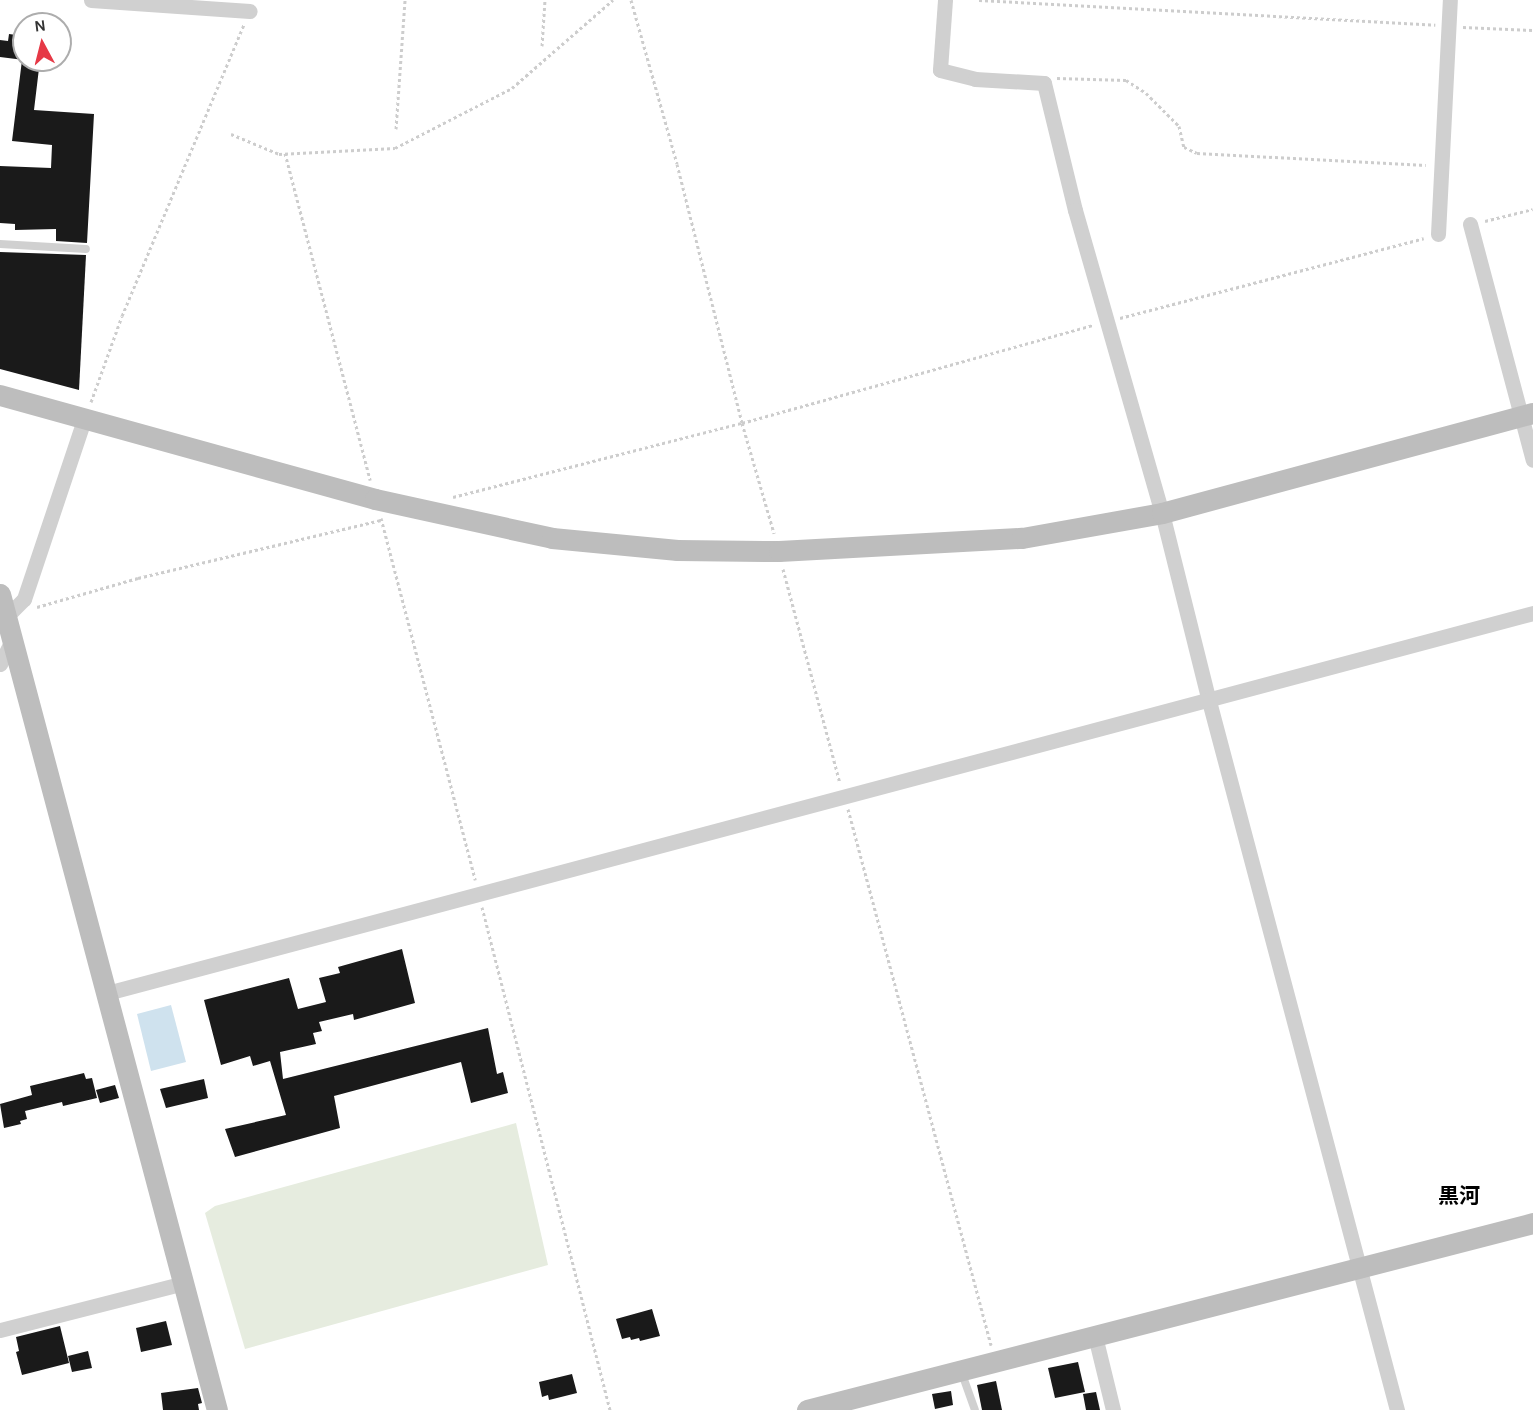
<!DOCTYPE html>
<html>
<head>
<meta charset="utf-8">
<style>
  body { margin:0 }
  #map { position:relative; width:1533px; height:1410px; overflow:hidden; background:#fff; font-family:Karla,"Noto Sans JP",sans-serif }
  div>[style] { position:absolute }
  [style*='--x'] { left:calc(var(--x)*1px); top:calc(var(--y)*1px); width:calc(var(--w)*1px); rotate:calc(var(--a)*1deg) }
  .green>* { inset:0; background:#e6ecdf }
  .water>* { inset:0; background:#cfe2ee }
  .building>* { inset:0; background:#1a1a1a }
  .path>* { height:3px; margin-top:-1.5px; transform-origin:0; background:repeating-linear-gradient(90deg,#cdcdcd 0 3px,transparent 0 6px) }
  .lane>* { height:8px; margin:-4px; padding:0 4px; transform-origin:4px; border-radius:4px; background:#d0d0d0 }
  .street>* { height:15px; margin:-7.5px; padding:0 7.5px; transform-origin:7.5px; border-radius:7.5px; background:#d0d0d0 }
  .secondary>* { height:21px; margin:-10.5px; padding:0 10.5px; transform-origin:10.5px; border-radius:10.5px; background:#bdbdbd }
  span { translate:-50% -50%; white-space:nowrap; text-align:center; line-height:1.15; -webkit-text-stroke:6px #fff; paint-order:stroke }
  .neighbourhood-label { font-size:21px; color:#000; font-weight:700 }
  .north { position:absolute; left:12px; top:12px; width:60px; height:60px; box-sizing:border-box; background:#fff; border:2px solid #adadad; border-radius:50%; rotate:353deg; font-size:16px; font-weight:700; line-height:24px; text-align:center; color:#333 }
  .north::after { content:''; display:block; margin:auto; width:21px; height:27px; background:#e63946; clip-path:polygon(50% 0,100% 100%,50% 72%,0 100%) }
</style>
</head>
<body>
<div id="map">
  <div class="green">
    <i style="clip-path:polygon(516px 1123px,548px 1265px,245px 1349px,205px 1213px,215px 1206px)"></i>
  </div>
  <div class="water">
    <i style="clip-path:polygon(171px 1005px,186px 1062px,151px 1071px,137px 1014px)"></i>
  </div>
  <div class="building">
    <i style="clip-path:polygon(9px 34px,24px 36px,24px 60px,0 57px,0 40px,8px 41px)"></i>
    <i style="clip-path:polygon(22px 60px,40px 60px,34px 110px,94px 114px,87px 243px,56px 241px,56px 229px,15px 230px,15px 224px,0 223px,0 166px,51px 168px,52px 145px,12px 141px)"></i>
    <i style="clip-path:polygon(0 252px,86px 255px,79px 390px,0 369px)"></i>
    <i style="clip-path:polygon(402px 949px,415px 1003px,354px 1020px,353px 1014px,319px 1022px,322px 1031px,313px 1033px,316px 1044px,280px 1052px,283px 1079px,488px 1028px,497px 1074px,503px 1072px,508px 1093px,471px 1103px,461px 1062px,334px 1096px,340px 1128px,235px 1157px,225px 1129px,286px 1115px,270px 1061px,253px 1066px,250px 1056px,221px 1065px,204px 1000px,289px 978px,298px 1009px,326px 1002px,319px 978px,340px 973px,338px 967px)"></i>
    <i style="clip-path:polygon(84px 1073px,86px 1079px,92px 1078px,97px 1098px,63px 1106px,62px 1102px,25px 1111px,27px 1119px,20px 1121px,21px 1124px,4px 1128px,0 1104px,32px 1095px,30px 1086px)"></i>
    <i style="clip-path:polygon(204px 1079px,208px 1098px,166px 1108px,160px 1089px)"></i>
    <i style="clip-path:polygon(115px 1085px,119px 1098px,100px 1103px,96px 1090px)"></i>
    <i style="clip-path:polygon(652px 1309px,660px 1336px,640px 1341px,639px 1338px,631px 1340px,630px 1337px,622px 1339px,616px 1319px)"></i>
    <i style="clip-path:polygon(166px 1321px,172px 1345px,141px 1352px,136px 1328px)"></i>
    <i style="clip-path:polygon(60px 1326px,69px 1363px,22px 1375px,16px 1352px,19px 1351px,16px 1337px)"></i>
    <i style="clip-path:polygon(88px 1351px,92px 1368px,72px 1372px,68px 1356px)"></i>
    <i style="clip-path:polygon(1078px 1362px,1085px 1392px,1055px 1398px,1048px 1368px)"></i>
    <i style="clip-path:polygon(572px 1374px,577px 1393px,549px 1400px,548px 1395px,542px 1397px,539px 1382px)"></i>
    <i style="clip-path:polygon(996px 1381px,1002px 1410px,982px 1410px,977px 1385px)"></i>
    <i style="clip-path:polygon(198px 1388px,202px 1403px,198px 1404px,199px 1410px,163px 1410px,161px 1393px)"></i>
    <i style="clip-path:polygon(951px 1391px,953px 1405px,935px 1409px,932px 1394px)"></i>
    <i style="clip-path:polygon(1096px 1392px,1100px 1410px,1086px 1410px,1083px 1394px)"></i>
  </div>
  <div class="path">
    <i style="--x:631;--y:0;--w:170;--a:74.3"></i>
    <i style="--x:677;--y:164;--w:267;--a:75.9"></i>
    <i style="--x:742;--y:423;--w:115;--a:73.8"></i>
    <i style="--x:979;--y:0;--w:457;--a:3.1"></i>
    <i style="--x:1463;--y:27;--w:70;--a:2.5"></i>
    <i style="--x:542;--y:46;--w:46;--a:-86.3"></i>
    <i style="--x:1057;--y:78;--w:69;--a:1.7"></i>
    <i style="--x:1126;--y:80;--w:24;--a:33"></i>
    <i style="--x:1146;--y:93;--w:47;--a:45"></i>
    <i style="--x:1179;--y:126;--w:22;--a:77"></i>
    <i style="--x:1184;--y:147;--w:14;--a:25"></i>
    <i style="--x:1197;--y:153;--w:229;--a:3"></i>
    <i style="--x:396;--y:129;--w:129;--a:-86"></i>
    <i style="--x:231;--y:134;--w:52;--a:22.6"></i>
    <i style="--x:279;--y:154;--w:116;--a:-3"></i>
    <i style="--x:395;--y:148;--w:131;--a:-27.1"></i>
    <i style="--x:512;--y:88;--w:134;--a:-41.1"></i>
    <i style="--x:285;--y:153;--w:338;--a:75.4"></i>
    <i style="--x:1485;--y:221;--w:49;--a:-14"></i>
    <i style="--x:1120;--y:318;--w:314;--a:-14.7"></i>
    <i style="--x:91;--y:402;--w:91;--a:-70.2"></i>
    <i style="--x:122;--y:316;--w:316;--a:-67.3"></i>
    <i style="--x:453;--y:497;--w:298;--a:-14.4"></i>
    <i style="--x:742;--y:423;--w:364;--a:-15.6"></i>
    <i style="--x:381;--y:518;--w:374;--a:75.4"></i>
    <i style="--x:783;--y:569;--w:221;--a:75.1"></i>
    <i style="--x:37;--y:607;--w:105;--a:-16"></i>
    <i style="--x:138;--y:578;--w:251;--a:-13.4"></i>
    <i style="--x:848;--y:809;--w:555;--a:75.06"></i>
    <i style="--x:482;--y:907;--w:519;--a:75.72"></i>
  </div>
  <div class="lane">
    <i style="--x:0;--y:244;--w:86;--a:3.3"></i>
    <i style="--x:961;--y:1371;--w:41;--a:70.3"></i>
  </div>
  <div class="street">
    <i style="--x:91;--y:0;--w:159;--a:4"></i>
    <i style="--x:945;--y:0;--w:70;--a:94.1"></i>
    <i style="--x:940;--y:70;--w:36;--a:14"></i>
    <i style="--x:975;--y:79;--w:69;--a:3.3"></i>
    <i style="--x:1044;--y:83;--w:131;--a:76.3"></i>
    <i style="--x:1075;--y:210;--w:315;--a:74"></i>
    <i style="--x:1162;--y:513;--w:194;--a:76"></i>
    <i style="--x:1209;--y:701;--w:734;--a:75.15"></i>
    <i style="--x:1470;--y:224;--w:244;--a:75.1"></i>
    <i style="--x:1438;--y:234;--w:234;--a:-87.1"></i>
    <i style="--x:7;--y:616;--w:24;--a:-45"></i>
    <i style="--x:24;--y:599;--w:189;--a:-71.5"></i>
    <i style="--x:0;--y:664;--w:29;--a:-63"></i>
    <i style="--x:107;--y:993;--w:1476;--a:-14.92"></i>
    <i style="--x:0;--y:1330;--w:190;--a:-14.3"></i>
    <i style="--x:1095;--y:1336;--w:76;--a:76.3"></i>
  </div>
  <div class="secondary">
    <i style="--x:0;--y:395;--w:389;--a:15.5"></i>
    <i style="--x:375;--y:499;--w:181;--a:12.4"></i>
    <i style="--x:552;--y:538;--w:126;--a:5.5"></i>
    <i style="--x:677;--y:550;--w:102;--a:0.6"></i>
    <i style="--x:779;--y:551;--w:243;--a:-3.1"></i>
    <i style="--x:1022;--y:538;--w:142;--a:-10.1"></i>
    <i style="--x:1162;--y:513;--w:384;--a:-15.1"></i>
    <i style="--x:0;--y:594;--w:844;--a:75.11"></i>
    <i style="--x:807;--y:1410;--w:750;--a:-14.44"></i>
  </div>
  <div class="neighbourhood-label">
    <span style="left:1459px;top:1196px">黒河</span>
  </div>
  <div class="north">N</div>
</div>
</body>
</html>
